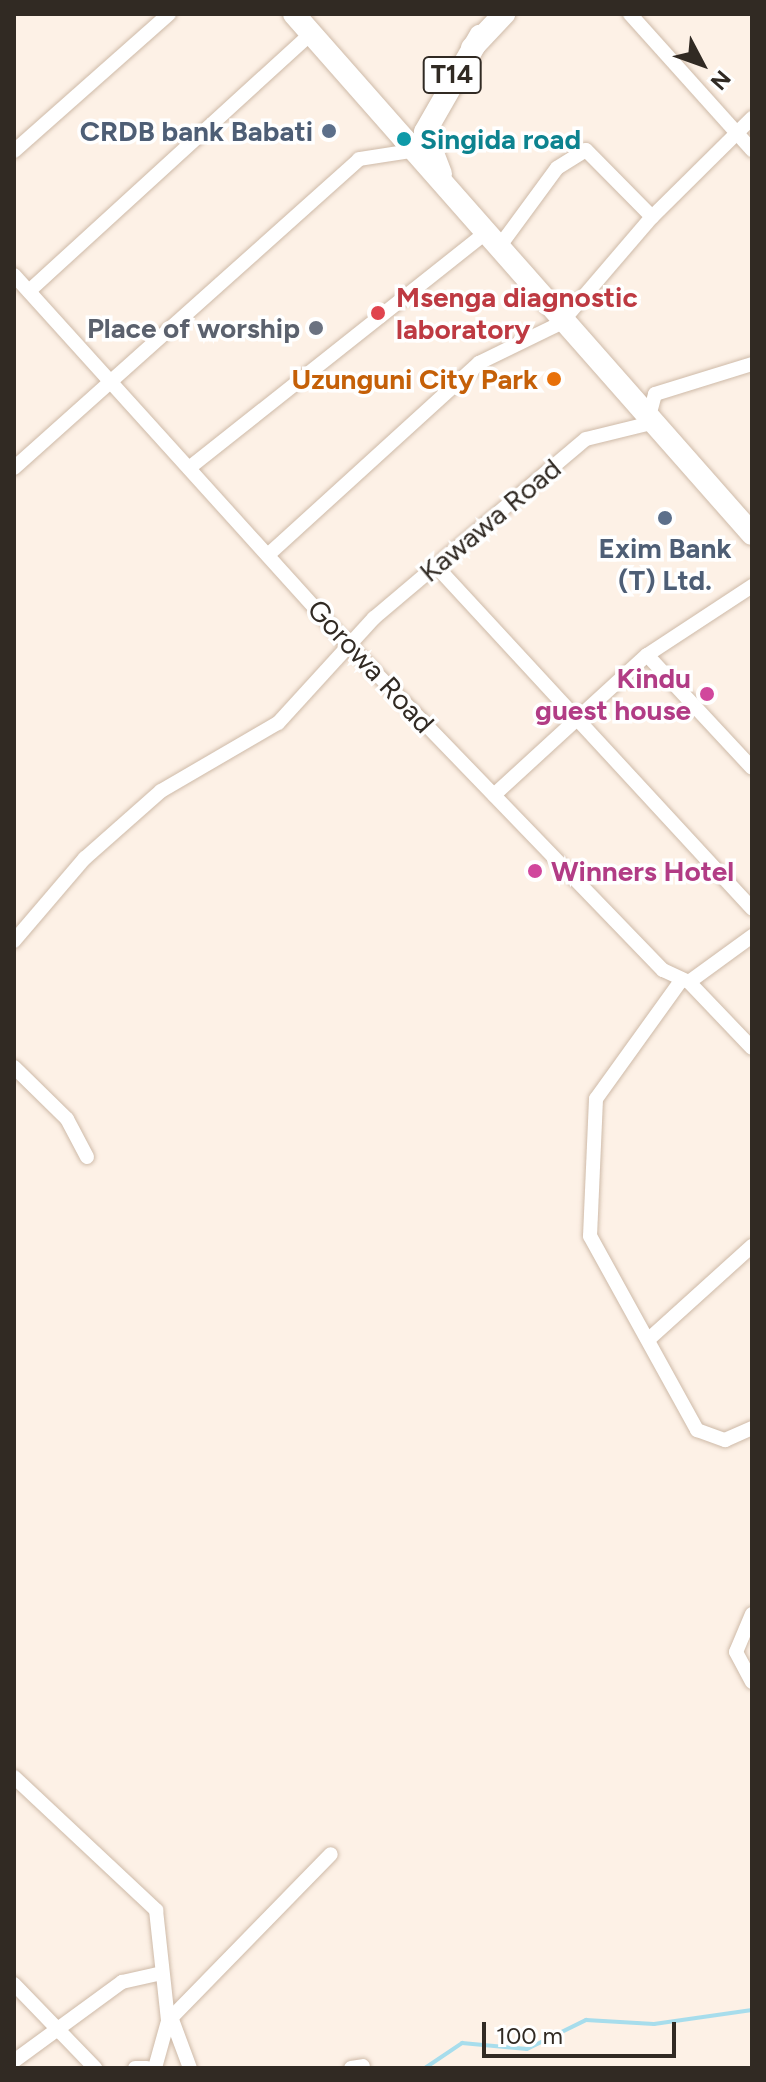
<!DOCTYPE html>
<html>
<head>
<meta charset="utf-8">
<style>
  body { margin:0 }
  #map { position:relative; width:766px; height:2082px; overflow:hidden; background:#fdf1e6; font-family:Figtree,sans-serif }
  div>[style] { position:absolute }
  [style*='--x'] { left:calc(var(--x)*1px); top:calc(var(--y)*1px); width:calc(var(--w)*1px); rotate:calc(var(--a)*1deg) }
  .stream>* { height:4px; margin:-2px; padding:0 2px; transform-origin:2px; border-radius:2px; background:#a7ddec }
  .roads { filter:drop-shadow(0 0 2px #cebaa8) drop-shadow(0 0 2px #cebaa8) }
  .minor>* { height:14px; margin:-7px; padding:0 7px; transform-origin:7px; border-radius:7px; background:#fff }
  .highway>* { height:22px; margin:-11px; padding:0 11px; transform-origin:11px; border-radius:11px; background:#fff }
  .dots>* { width:22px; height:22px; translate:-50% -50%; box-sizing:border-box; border:4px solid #fff; border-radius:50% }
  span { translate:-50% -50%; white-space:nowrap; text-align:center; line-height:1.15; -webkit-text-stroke:7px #fff; paint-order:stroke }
  .shield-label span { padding:2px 6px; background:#fff; border:2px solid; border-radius:6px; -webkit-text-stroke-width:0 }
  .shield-label { font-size:26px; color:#312a23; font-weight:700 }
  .service-label { font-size:28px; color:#4e5e75; font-weight:700 }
  .right { translate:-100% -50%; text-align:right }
  .culture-label { font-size:28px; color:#0d838f; font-weight:700 }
  .left { translate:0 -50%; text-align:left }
  .health-label { font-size:28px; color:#be3a42; font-weight:700 }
  .worship-label { font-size:28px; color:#5b616d; font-weight:700 }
  .food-label { font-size:28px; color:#c56008; font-weight:700 }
  .street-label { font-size:28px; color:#312a23 }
  .hotel-label { font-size:28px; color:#b23c85; font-weight:700 }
  .frame { position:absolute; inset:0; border:16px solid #312a23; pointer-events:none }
  .north { position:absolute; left:662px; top:24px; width:80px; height:80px; -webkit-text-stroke:6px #fff; paint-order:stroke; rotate:131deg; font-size:22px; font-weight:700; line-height:32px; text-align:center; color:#312a23 }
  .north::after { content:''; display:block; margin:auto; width:28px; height:36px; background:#312a23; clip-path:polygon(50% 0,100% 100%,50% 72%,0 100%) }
  .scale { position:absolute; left:482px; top:2022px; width:194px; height:36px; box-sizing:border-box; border:4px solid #312a23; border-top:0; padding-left:10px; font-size:24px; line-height:28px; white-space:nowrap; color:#312a23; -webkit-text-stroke:6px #fff; paint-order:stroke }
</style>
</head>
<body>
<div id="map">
  <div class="stream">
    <i style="--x:425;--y:2068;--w:45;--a:-34"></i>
    <i style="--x:462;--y:2043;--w:65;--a:5.3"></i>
    <i style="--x:527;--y:2049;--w:66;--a:-26.2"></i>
    <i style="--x:586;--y:2020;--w:68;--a:3.4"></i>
    <i style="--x:654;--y:2024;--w:99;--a:-8.1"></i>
  </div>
  <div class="roads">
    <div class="minor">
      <i style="--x:630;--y:14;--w:183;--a:48.1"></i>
      <i style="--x:14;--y:151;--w:207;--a:-41.5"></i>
      <i style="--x:499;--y:247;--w:98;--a:-53.7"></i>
      <i style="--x:557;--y:168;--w:34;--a:-32"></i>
      <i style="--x:586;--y:150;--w:94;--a:45.4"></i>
      <i style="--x:14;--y:275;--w:496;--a:47.9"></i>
      <i style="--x:347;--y:643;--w:455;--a:46"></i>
      <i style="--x:663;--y:970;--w:29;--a:25"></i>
      <i style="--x:689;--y:982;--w:78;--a:-36.1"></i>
      <i style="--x:29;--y:291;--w:381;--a:-42.4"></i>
      <i style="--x:14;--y:468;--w:463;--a:-41.8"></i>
      <i style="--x:359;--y:159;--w:53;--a:-8.7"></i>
      <i style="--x:189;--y:468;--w:379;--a:-38.4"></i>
      <i style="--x:269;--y:554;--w:284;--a:-42.3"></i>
      <i style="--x:479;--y:363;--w:91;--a:-26"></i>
      <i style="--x:561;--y:323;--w:140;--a:-49.4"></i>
      <i style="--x:652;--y:217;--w:141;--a:-44.7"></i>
      <i style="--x:436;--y:566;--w:466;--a:47.3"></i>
      <i style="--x:647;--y:655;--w:154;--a:47.1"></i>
      <i style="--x:494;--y:795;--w:207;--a:-42.5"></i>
      <i style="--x:647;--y:655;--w:126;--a:-33.3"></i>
      <i style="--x:14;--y:941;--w:109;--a:-49.5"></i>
      <i style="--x:85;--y:858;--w:101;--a:-41.4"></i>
      <i style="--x:161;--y:791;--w:135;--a:-30.2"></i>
      <i style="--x:278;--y:723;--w:142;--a:-47.6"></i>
      <i style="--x:374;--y:618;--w:277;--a:-40.2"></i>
      <i style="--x:586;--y:439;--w:63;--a:-13.8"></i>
      <i style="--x:647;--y:424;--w:31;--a:-75"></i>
      <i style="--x:655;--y:394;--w:102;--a:-17.2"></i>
      <i style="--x:680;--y:982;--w:144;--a:125.7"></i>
      <i style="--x:596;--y:1099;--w:137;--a:92.5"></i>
      <i style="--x:590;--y:1236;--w:222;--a:61.1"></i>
      <i style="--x:697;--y:1430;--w:30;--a:20"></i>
      <i style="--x:725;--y:1440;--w:30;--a:-24"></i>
      <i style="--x:689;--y:982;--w:91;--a:46.3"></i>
      <i style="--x:14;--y:1067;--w:74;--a:44.5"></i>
      <i style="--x:67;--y:1119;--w:43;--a:62.2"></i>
      <i style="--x:649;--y:1339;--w:139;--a:-42.1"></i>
      <i style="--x:752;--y:1614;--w:41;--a:112.8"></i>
      <i style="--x:736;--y:1652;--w:34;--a:62"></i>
      <i style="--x:14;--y:1777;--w:195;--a:43.1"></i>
      <i style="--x:156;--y:1910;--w:112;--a:83.8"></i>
      <i style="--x:168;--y:2021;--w:49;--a:105.5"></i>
      <i style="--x:14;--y:1984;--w:117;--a:46"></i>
      <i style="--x:171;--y:2017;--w:54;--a:69.6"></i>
      <i style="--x:168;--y:2021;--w:233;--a:-45.7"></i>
      <i style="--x:14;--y:2061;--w:134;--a:-36.2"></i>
      <i style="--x:122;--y:1982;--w:41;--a:-12.7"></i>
      <i style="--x:135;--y:2068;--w:12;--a:0"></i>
      <i style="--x:351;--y:2068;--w:12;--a:-9"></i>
    </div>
    <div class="highway">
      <i style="--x:294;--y:14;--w:693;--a:48.63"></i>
      <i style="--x:472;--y:48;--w:47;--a:-46.7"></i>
      <i style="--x:441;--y:174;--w:45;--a:-110.9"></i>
      <i style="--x:425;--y:132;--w:111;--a:-60.2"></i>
    </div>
  </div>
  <div class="dots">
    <i style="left:329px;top:131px;background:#5c6f8a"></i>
    <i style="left:404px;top:139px;background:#0f9aa8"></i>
    <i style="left:378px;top:313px;background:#e0444e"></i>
    <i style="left:316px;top:328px;background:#6b7280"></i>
    <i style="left:554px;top:379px;background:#e8710a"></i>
    <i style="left:665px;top:518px;background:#5c6f8a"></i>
    <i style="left:707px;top:694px;background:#d1479c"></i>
    <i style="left:535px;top:871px;background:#d1479c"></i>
  </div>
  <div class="shield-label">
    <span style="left:452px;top:75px">T14</span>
  </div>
  <div class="service-label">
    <span class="right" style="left:313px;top:131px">CRDB bank Babati</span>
    <span style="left:665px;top:564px">Exim Bank<br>(T) Ltd.</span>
  </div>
  <div class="culture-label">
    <span class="left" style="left:420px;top:139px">Singida road</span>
  </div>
  <div class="health-label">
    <span class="left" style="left:396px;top:313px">Msenga diagnostic<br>laboratory</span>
  </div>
  <div class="worship-label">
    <span class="right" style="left:300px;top:328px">Place of worship</span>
  </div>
  <div class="food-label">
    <span class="right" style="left:538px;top:379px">Uzunguni City Park</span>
  </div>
  <div class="street-label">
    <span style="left:490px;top:520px;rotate:-40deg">Kawawa Road</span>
    <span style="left:371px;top:666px;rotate:47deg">Gorowa Road</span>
  </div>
  <div class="hotel-label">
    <span class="right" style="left:691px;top:694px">Kindu<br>guest house</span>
    <span class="left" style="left:551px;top:871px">Winners Hotel</span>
  </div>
  <div class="frame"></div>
  <div class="north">N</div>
  <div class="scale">100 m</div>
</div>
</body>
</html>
